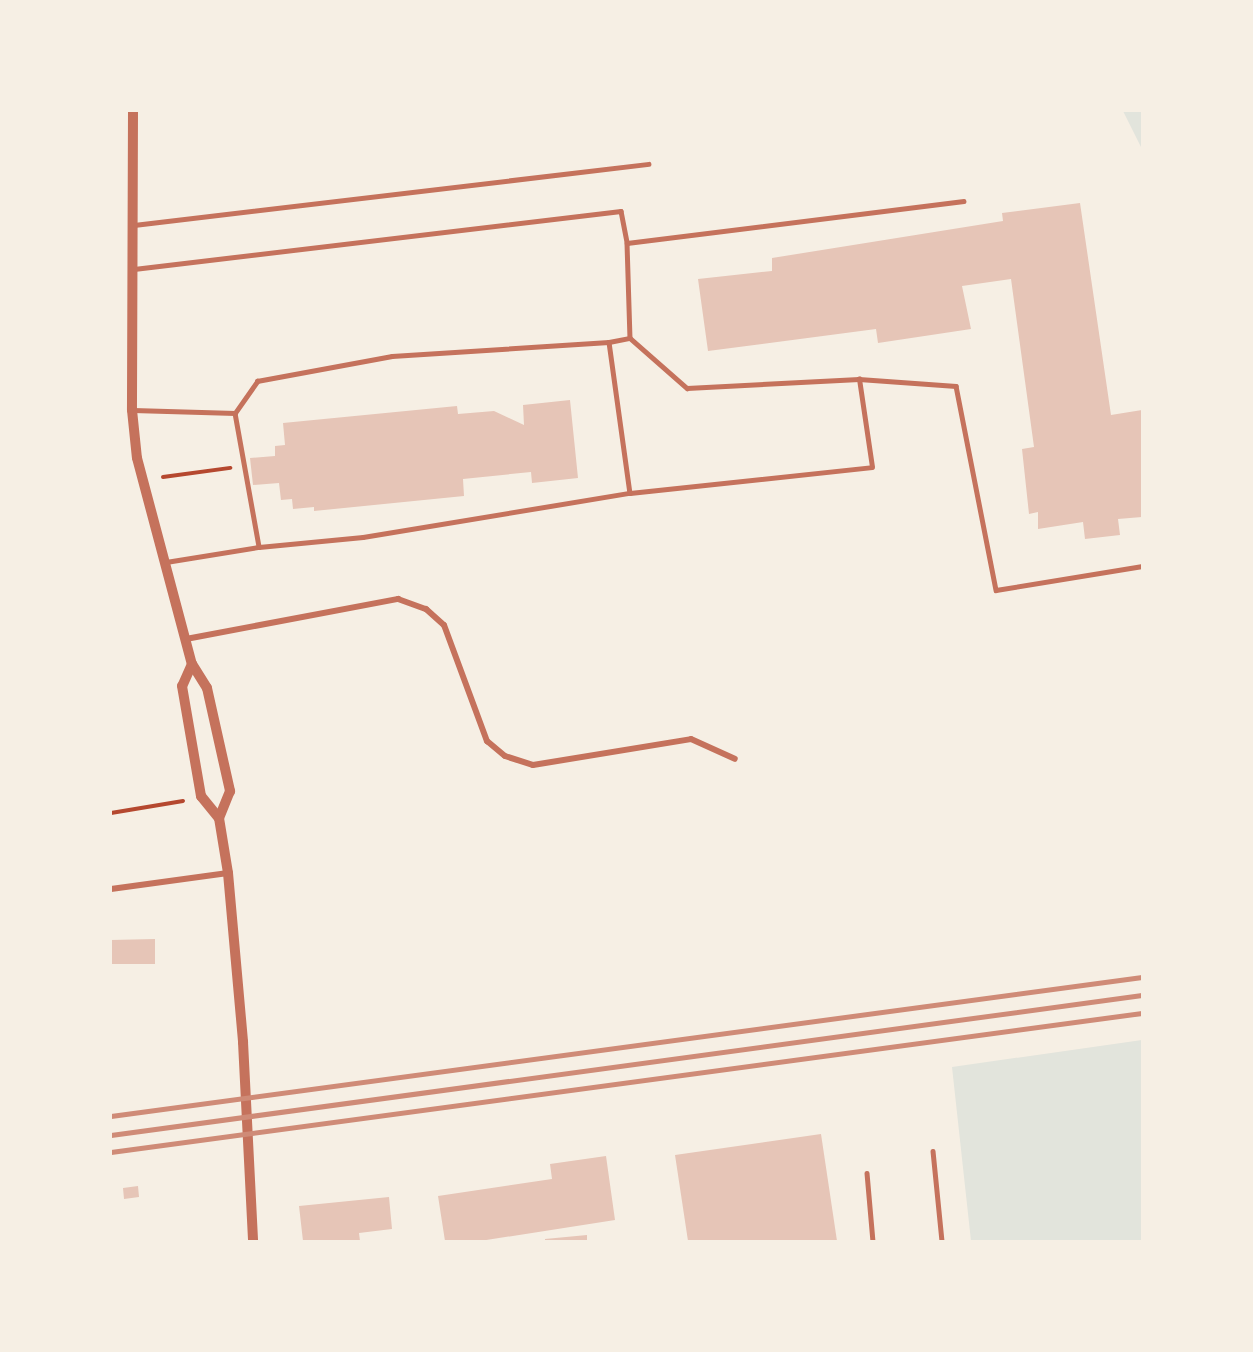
<!DOCTYPE html>
<html>
<head>
<meta charset="utf-8">
<style>
  body { margin:0 }
  #map { position:relative; width:1253px; height:1352px; overflow:hidden; background:#f6efe4; font-family:Bitter,serif }
  div>[style] { position:absolute }
  [style*='--x'] { left:calc(var(--x)*1px); top:calc(var(--y)*1px); width:calc(var(--w)*1px); rotate:calc(var(--a)*1deg) }
  .green>* { inset:0; background:#e2e4dc }
  .building>* { inset:0; background:#e6c5b7 }
  .path>* { height:4px; margin:-2px; padding:0 2px; transform-origin:2px; border-radius:2px; background:#b5482f }
  .service>* { height:4.5px; margin:-2.25px; padding:0 2.25px; transform-origin:2.25px; border-radius:2.25px; background:#c5725c }
  .minor>* { height:6px; margin:-3px; padding:0 3px; transform-origin:3px; border-radius:3px; background:#c5725c }
  .tertiary>* { height:10px; margin:-5px; padding:0 5px; transform-origin:5px; border-radius:5px; background:#c5725c }
  .rail>* { height:4.5px; margin:-2.25px; padding:0 2.25px; transform-origin:2.25px; border-radius:2.25px; background:#cf8b77 }
  span { translate:-50% -50%; white-space:nowrap; text-align:center; line-height:1.15; -webkit-text-stroke:6px #f6efe4; paint-order:stroke }
  .frame { position:absolute; inset:0; border:112px solid #f6efe4; pointer-events:none }
</style>
</head>
<body>
<div id="map">
  <div class="green">
    <i style="clip-path:polygon(1123px 111px,1142px 111px,1142px 149px)"></i>
    <i style="clip-path:polygon(1142px 1040px,1142px 1241px,971px 1241px,952px 1067px)"></i>
  </div>
  <div class="building">
    <i style="clip-path:polygon(1080px 203px,1111px 415px,1142px 410px,1142px 517px,1118px 519px,1120px 535px,1085px 539px,1083px 522px,1038px 529px,1038px 512px,1029px 514px,1022px 449px,1034px 447px,1011px 279px,962px 286px,971px 329px,878px 343px,876px 329px,708px 351px,698px 279px,772px 271px,772px 258px,1003px 221px,1002px 213px)"></i>
    <i style="clip-path:polygon(570px 400px,578px 478px,532px 483px,531px 472px,463px 479px,464px 496px,314px 511px,314px 507px,293px 509px,292px 499px,281px 500px,279px 483px,253px 485px,250px 458px,275px 456px,275px 446px,285px 445px,283px 423px,457px 406px,458px 414px,494px 411px,524px 425px,523px 405px)"></i>
    <i style="clip-path:polygon(155px 939px,155px 964px,111px 964px,111px 940px)"></i>
    <i style="clip-path:polygon(821px 1134px,837px 1241px,688px 1241px,675px 1155px)"></i>
    <i style="clip-path:polygon(606px 1156px,615px 1220px,480px 1241px,445px 1241px,438px 1196px,552px 1179px,550px 1164px)"></i>
    <i style="clip-path:polygon(138px 1186px,139px 1197px,124px 1199px,123px 1188px)"></i>
    <i style="clip-path:polygon(389px 1197px,392px 1229px,359px 1233px,360px 1241px,303px 1241px,299px 1206px)"></i>
    <i style="clip-path:polygon(587px 1235px,587px 1241px,545px 1241px,545px 1239px)"></i>
  </div>
  <div class="path">
    <i style="--x:163;--y:477;--w:68;--a:-7.7"></i>
    <i style="--x:111;--y:813;--w:73;--a:-9.5"></i>
  </div>
  <div class="service">
    <i style="--x:134;--y:225;--w:518;--a:-6.77"></i>
    <i style="--x:627;--y:243;--w:339;--a:-7.1"></i>
    <i style="--x:134;--y:269;--w:490;--a:-6.8"></i>
    <i style="--x:621;--y:211;--w:33;--a:79"></i>
    <i style="--x:627;--y:243;--w:95;--a:88.2"></i>
    <i style="--x:630;--y:338;--w:76;--a:41.3"></i>
    <i style="--x:687;--y:388;--w:172;--a:-3"></i>
    <i style="--x:859;--y:379;--w:97;--a:4.1"></i>
    <i style="--x:956;--y:386;--w:208;--a:78.9"></i>
    <i style="--x:996;--y:590;--w:148;--a:-9.3"></i>
    <i style="--x:609;--y:342;--w:152;--a:82.1"></i>
    <i style="--x:133;--y:410;--w:102;--a:1.7"></i>
    <i style="--x:235;--y:413;--w:39;--a:-55"></i>
    <i style="--x:257;--y:381;--w:137;--a:-10.5"></i>
    <i style="--x:392;--y:356;--w:217;--a:-3.7"></i>
    <i style="--x:609;--y:342;--w:21;--a:-11"></i>
    <i style="--x:235;--y:413;--w:136;--a:79.8"></i>
    <i style="--x:166;--y:562;--w:94;--a:-9.2"></i>
    <i style="--x:259;--y:547;--w:104;--a:-5.5"></i>
    <i style="--x:363;--y:537;--w:271;--a:-9.4"></i>
    <i style="--x:630;--y:493;--w:243;--a:-6.1"></i>
    <i style="--x:872;--y:467;--w:89;--a:-98.4"></i>
    <i style="--x:933;--y:1151;--w:90;--a:84.3"></i>
    <i style="--x:867;--y:1173;--w:68;--a:85"></i>
  </div>
  <div class="minor">
    <i style="--x:186;--y:639;--w:216;--a:-10.7"></i>
    <i style="--x:398;--y:599;--w:30;--a:20"></i>
    <i style="--x:426;--y:609;--w:24;--a:42"></i>
    <i style="--x:444;--y:625;--w:124;--a:69.7"></i>
    <i style="--x:487;--y:741;--w:23;--a:40"></i>
    <i style="--x:505;--y:756;--w:29;--a:18"></i>
    <i style="--x:533;--y:765;--w:160;--a:-9.3"></i>
    <i style="--x:691;--y:739;--w:48;--a:24.4"></i>
    <i style="--x:111;--y:889;--w:118;--a:-7.8"></i>
  </div>
  <div class="tertiary">
    <i style="--x:133;--y:111;--w:299;--a:90.2"></i>
    <i style="--x:132;--y:410;--w:48;--a:84.1"></i>
    <i style="--x:137;--y:458;--w:213;--a:75.1"></i>
    <i style="--x:192;--y:664;--w:28;--a:58"></i>
    <i style="--x:207;--y:688;--w:106;--a:77.4"></i>
    <i style="--x:230;--y:791;--w:29;--a:112"></i>
    <i style="--x:219;--y:818;--w:56;--a:80.7"></i>
    <i style="--x:228;--y:873;--w:170;--a:84.9"></i>
    <i style="--x:243;--y:1042;--w:199;--a:87.1"></i>
    <i style="--x:192;--y:664;--w:24;--a:114"></i>
    <i style="--x:182;--y:686;--w:112;--a:80.2"></i>
    <i style="--x:201;--y:796;--w:28;--a:51"></i>
  </div>
  <div class="rail">
    <i style="--x:111;--y:1116;--w:1040;--a:-7.68"></i>
    <i style="--x:111;--y:1135;--w:1040;--a:-7.73"></i>
    <i style="--x:111;--y:1152;--w:1040;--a:-7.68"></i>
  </div>
  <div class="frame"></div>
</div>
</body>
</html>
